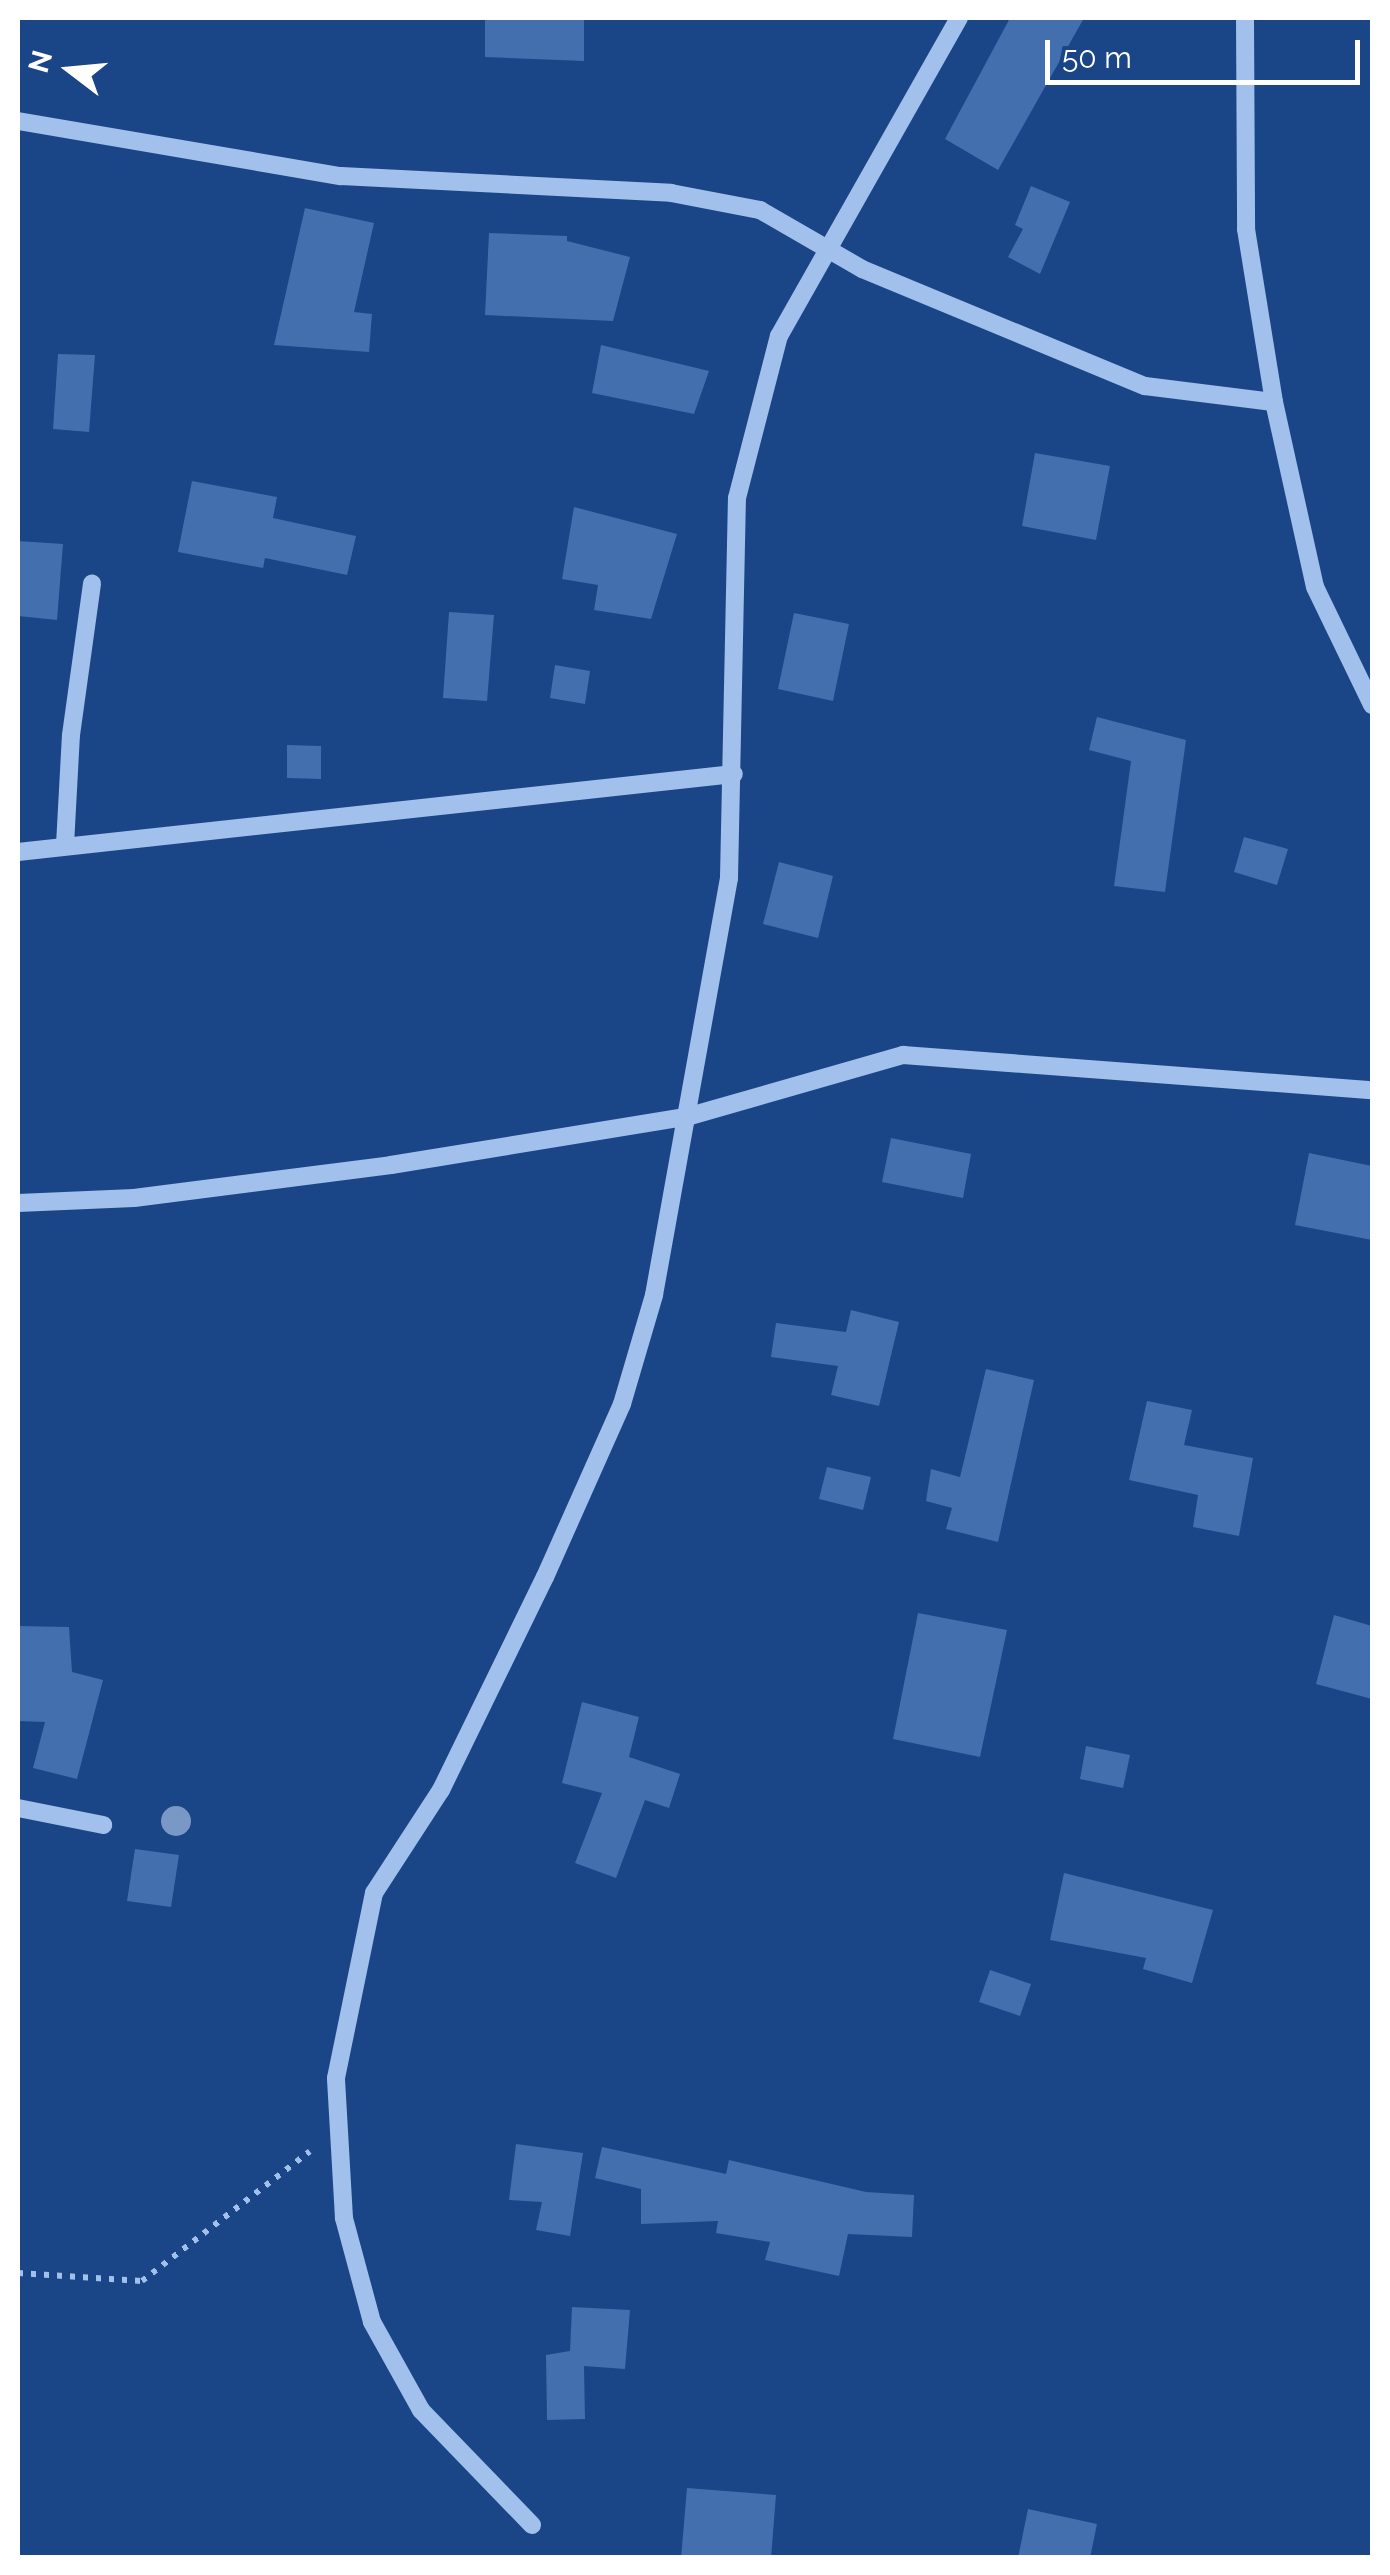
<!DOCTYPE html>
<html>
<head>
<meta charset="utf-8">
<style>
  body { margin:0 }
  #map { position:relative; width:1390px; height:2575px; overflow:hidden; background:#1a4586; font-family:Raleway,sans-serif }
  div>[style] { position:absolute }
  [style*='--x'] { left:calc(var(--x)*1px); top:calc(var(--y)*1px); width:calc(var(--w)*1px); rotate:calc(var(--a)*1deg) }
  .building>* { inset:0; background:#436faf }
  .path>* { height:6px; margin-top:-3px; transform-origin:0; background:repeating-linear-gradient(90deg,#a1c0ec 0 5px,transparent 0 13px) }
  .minor>* { height:18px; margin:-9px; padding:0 9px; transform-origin:9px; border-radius:9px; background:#a1c0ec }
  .trees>* { width:30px; height:30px; margin:-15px; border-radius:50%; background:#7998c5 }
  span { translate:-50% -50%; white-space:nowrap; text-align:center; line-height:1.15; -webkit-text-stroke:9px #1a4586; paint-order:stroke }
  .frame { position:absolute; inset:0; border:20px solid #fff; pointer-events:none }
  .north { position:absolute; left:20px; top:20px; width:100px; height:100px; -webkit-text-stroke:8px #1a4586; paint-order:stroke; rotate:286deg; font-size:28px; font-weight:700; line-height:40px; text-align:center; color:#fff }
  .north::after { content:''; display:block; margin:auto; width:35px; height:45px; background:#fff; clip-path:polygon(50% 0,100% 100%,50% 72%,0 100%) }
  .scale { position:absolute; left:1045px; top:40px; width:315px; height:45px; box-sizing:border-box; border:5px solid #fff; border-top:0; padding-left:12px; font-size:30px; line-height:35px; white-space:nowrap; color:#fff; -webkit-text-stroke:8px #1a4586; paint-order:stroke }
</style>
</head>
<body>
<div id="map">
  <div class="building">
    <i style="clip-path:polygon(485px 18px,584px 18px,584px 61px,485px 57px)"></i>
    <i style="clip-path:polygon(1010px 18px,1084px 18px,998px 170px,945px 139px)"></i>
    <i style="clip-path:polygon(1031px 186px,1070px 202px,1040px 274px,1008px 257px,1023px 229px,1015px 225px)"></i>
    <i style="clip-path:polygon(305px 208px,374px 223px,354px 312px,372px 314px,369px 352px,274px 345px)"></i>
    <i style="clip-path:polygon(489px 233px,567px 236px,567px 241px,630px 257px,613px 321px,485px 315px)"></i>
    <i style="clip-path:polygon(601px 345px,709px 371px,694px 414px,592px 393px)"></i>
    <i style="clip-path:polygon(58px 354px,95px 355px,89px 432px,53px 429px)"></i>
    <i style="clip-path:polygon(1035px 453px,1110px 466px,1096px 540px,1022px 526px)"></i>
    <i style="clip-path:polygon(192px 481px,277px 497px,273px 518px,356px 536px,347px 575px,265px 558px,263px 568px,178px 552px)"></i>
    <i style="clip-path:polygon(574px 507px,677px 534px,651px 619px,594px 610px,598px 585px,562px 579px)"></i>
    <i style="clip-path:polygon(18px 541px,63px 544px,57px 620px,18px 616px)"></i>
    <i style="clip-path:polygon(449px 612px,494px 615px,487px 701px,443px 698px)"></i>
    <i style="clip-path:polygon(794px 613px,849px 624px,833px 701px,778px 689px)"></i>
    <i style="clip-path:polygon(555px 665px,590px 671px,585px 704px,550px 698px)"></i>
    <i style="clip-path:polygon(1097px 717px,1186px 740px,1165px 892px,1114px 886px,1131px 761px,1089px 750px)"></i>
    <i style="clip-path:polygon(287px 745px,321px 746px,321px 779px,287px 778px)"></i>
    <i style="clip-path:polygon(1244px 837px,1288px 849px,1277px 885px,1234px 872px)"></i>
    <i style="clip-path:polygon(779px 862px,833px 876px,818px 938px,763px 924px)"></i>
    <i style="clip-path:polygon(891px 1138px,971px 1154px,963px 1198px,882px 1182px)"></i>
    <i style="clip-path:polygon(1309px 1153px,1372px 1166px,1372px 1240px,1295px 1225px)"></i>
    <i style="clip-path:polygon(851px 1310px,899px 1322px,879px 1406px,831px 1395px,838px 1366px,771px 1357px,776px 1323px,846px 1332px)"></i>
    <i style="clip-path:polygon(986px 1369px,1034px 1380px,998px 1542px,946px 1529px,952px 1508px,926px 1501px,931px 1469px,960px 1477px)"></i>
    <i style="clip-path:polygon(1147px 1401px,1192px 1410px,1184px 1445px,1253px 1458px,1239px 1536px,1193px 1527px,1198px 1495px,1129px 1480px)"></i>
    <i style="clip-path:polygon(827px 1467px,871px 1477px,863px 1510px,819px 1499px)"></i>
    <i style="clip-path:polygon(918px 1613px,1007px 1630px,980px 1757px,893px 1739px)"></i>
    <i style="clip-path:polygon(1334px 1615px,1372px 1626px,1372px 1699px,1316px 1684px)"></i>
    <i style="clip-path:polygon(18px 1626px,69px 1627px,72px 1672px,103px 1680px,77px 1779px,33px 1768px,45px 1722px,18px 1721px)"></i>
    <i style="clip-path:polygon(582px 1702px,639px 1717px,629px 1757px,680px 1774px,669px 1808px,645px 1800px,616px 1878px,575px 1863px,602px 1793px,562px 1783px)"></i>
    <i style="clip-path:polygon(1086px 1746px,1130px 1755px,1123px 1788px,1080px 1779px)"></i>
    <i style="clip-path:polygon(135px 1849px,179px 1855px,171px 1907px,127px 1901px)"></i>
    <i style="clip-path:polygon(1064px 1873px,1213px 1910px,1192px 1983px,1143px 1969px,1146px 1958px,1050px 1940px)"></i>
    <i style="clip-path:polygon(990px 1970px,1031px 1984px,1020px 2016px,979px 2002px)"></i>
    <i style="clip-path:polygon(516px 2144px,583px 2153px,570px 2236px,536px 2230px,542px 2202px,509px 2200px)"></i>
    <i style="clip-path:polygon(602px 2147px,726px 2174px,729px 2160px,866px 2192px,914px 2195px,912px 2237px,848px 2234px,839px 2276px,765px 2260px,770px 2242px,716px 2233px,718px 2221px,641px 2224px,641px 2189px,595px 2178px)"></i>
    <i style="clip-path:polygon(572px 2307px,630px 2310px,625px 2369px,584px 2366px,585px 2419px,547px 2420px,546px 2355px,570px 2351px)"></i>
    <i style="clip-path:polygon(687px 2488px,776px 2495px,771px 2558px,681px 2558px)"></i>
    <i style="clip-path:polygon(1028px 2509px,1097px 2524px,1090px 2558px,1018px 2558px)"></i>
  </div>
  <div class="path">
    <i style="--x:18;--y:2273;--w:124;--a:3.7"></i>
    <i style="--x:142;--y:2281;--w:212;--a:-37.7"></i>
  </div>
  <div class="minor">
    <i style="--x:1245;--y:18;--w:211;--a:89.7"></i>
    <i style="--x:1246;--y:229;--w:175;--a:80.8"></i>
    <i style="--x:1274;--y:402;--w:189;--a:77.5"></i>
    <i style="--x:1315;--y:587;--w:131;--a:64.2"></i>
    <i style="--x:18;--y:121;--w:328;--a:9.7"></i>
    <i style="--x:341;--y:176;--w:330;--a:2.9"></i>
    <i style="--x:671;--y:193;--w:91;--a:10.8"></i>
    <i style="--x:760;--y:210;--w:118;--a:30"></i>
    <i style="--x:862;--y:269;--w:306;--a:22.5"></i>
    <i style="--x:1145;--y:386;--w:130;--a:7.1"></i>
    <i style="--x:65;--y:845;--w:110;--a:-86.9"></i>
    <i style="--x:71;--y:735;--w:153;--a:-82.1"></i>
    <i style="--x:18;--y:852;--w:720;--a:-6.22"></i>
    <i style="--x:18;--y:1203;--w:116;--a:-2.5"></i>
    <i style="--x:134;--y:1198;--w:259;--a:-7.3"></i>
    <i style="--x:391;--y:1165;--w:303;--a:-9.3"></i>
    <i style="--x:690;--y:1116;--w:222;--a:-16"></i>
    <i style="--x:903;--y:1055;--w:470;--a:4.3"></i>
    <i style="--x:18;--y:1808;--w:87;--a:11.3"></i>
    <i style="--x:532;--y:2525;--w:160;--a:-134"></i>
    <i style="--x:421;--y:2410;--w:101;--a:-119.1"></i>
    <i style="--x:372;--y:2322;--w:108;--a:-105.1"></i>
    <i style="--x:344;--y:2218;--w:140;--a:-93.3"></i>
    <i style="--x:336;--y:2078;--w:189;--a:-78.4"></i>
    <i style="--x:374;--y:1893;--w:123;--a:-57"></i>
    <i style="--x:441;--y:1790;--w:237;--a:-64"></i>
    <i style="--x:545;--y:1577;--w:189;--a:-66"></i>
    <i style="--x:622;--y:1404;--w:114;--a:-73.6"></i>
    <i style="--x:654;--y:1295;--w:424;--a:-79.8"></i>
    <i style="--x:729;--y:878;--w:380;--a:-88.8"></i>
    <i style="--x:737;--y:498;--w:167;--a:-75.5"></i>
    <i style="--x:779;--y:336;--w:365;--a:-60.5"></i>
  </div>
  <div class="trees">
    <i style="left:176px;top:1821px"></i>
  </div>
  <div class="frame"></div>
  <div class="north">N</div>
  <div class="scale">50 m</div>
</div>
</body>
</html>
